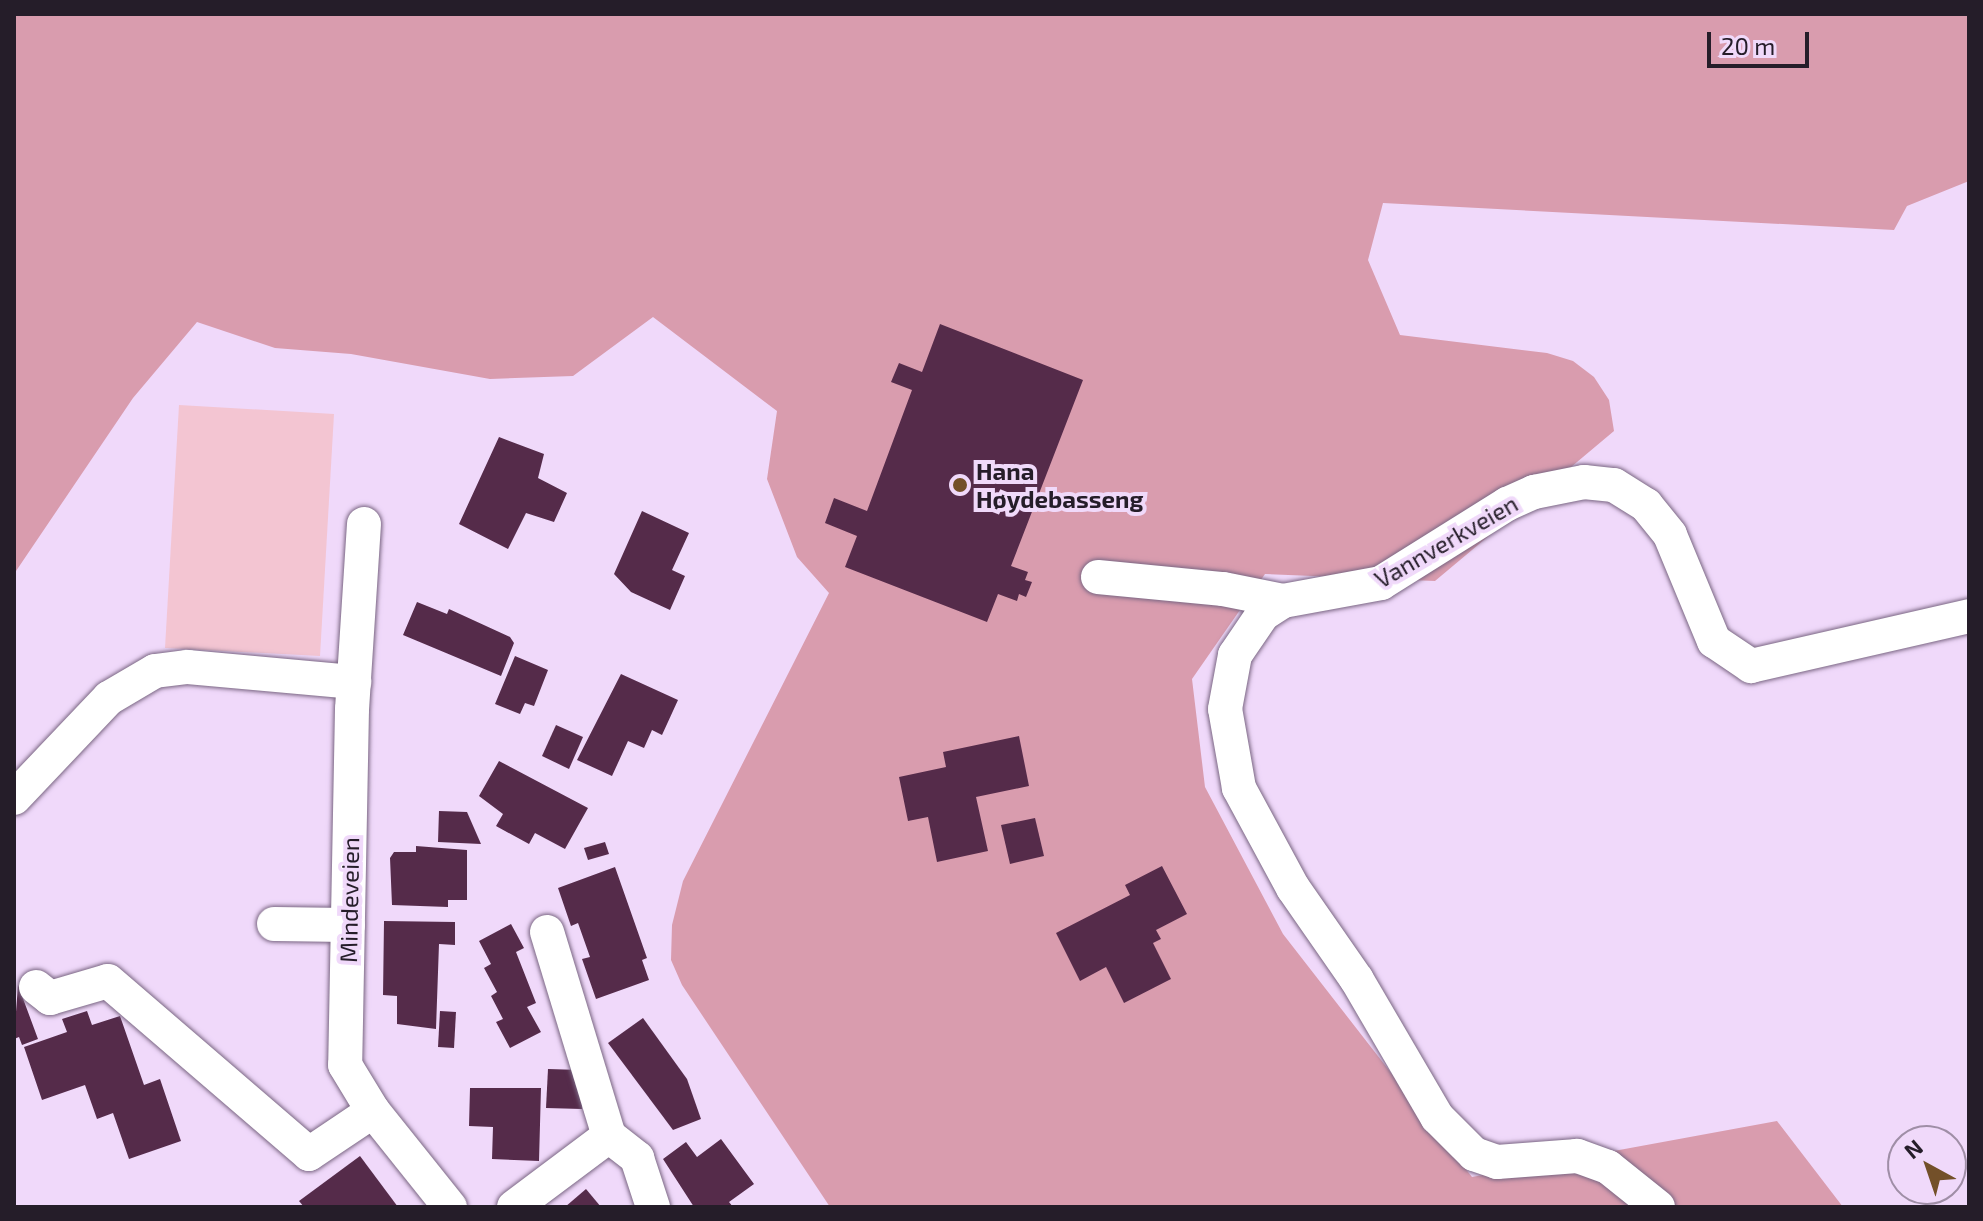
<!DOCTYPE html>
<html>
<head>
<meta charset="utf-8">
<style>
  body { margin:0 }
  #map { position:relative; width:1983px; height:1221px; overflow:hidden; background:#f0d9fa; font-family:"Exo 2",sans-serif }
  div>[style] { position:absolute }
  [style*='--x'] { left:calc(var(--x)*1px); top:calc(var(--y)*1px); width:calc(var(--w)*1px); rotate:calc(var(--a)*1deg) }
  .green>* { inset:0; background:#f3c5d2 }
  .forest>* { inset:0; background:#d99cae }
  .building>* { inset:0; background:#552b4a }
  .roads { filter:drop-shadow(0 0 2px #7a6683) drop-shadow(0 0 2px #7a6683) }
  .minor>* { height:34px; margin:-17px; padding:0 17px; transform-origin:17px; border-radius:17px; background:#fff }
  .dots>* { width:22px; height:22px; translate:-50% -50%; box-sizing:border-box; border:4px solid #f0d9fa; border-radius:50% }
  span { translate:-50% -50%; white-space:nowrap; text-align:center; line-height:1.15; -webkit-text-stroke:8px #f0d9fa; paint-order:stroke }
  .poi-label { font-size:24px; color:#251d29; font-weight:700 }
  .left { translate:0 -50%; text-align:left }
  .street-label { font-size:24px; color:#251d29 }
  .frame { position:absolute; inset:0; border:16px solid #251d29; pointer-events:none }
  .north { position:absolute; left:1887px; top:1125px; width:80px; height:80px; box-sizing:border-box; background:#f0d9fa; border:2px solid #9f8ea6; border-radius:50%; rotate:320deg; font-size:22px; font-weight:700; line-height:32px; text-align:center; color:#251d29 }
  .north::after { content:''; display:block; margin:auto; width:28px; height:36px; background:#735029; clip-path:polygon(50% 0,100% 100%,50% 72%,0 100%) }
  .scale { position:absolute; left:1707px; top:32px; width:102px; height:36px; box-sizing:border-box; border:4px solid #251d29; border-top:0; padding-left:10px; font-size:24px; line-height:28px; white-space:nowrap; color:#251d29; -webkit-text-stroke:6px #f0d9fa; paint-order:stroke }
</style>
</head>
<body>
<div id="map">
  <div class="green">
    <i style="clip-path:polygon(179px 405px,334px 414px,320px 656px,165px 648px)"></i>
  </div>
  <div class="forest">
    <i style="clip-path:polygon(14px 14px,1969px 14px,1969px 181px,1907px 206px,1894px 230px,1383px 203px,1368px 260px,1400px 335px,1547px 353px,1573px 361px,1594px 377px,1609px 400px,1614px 431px,1435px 581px,1265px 574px,1192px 679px,1205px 787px,1283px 934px,1472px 1177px,1777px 1121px,1843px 1207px,830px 1207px,682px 985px,671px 960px,672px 925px,683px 881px,829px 593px,797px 557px,767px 479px,777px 411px,653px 317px,573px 376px,490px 379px,351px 354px,275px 348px,197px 322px,133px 398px,14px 574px)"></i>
  </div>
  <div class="building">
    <i style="clip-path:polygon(940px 324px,1083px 380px,1011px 566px,1028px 572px,1025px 580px,1032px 582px,1026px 597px,1019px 594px,1017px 601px,998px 594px,987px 622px,845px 567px,857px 536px,825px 523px,834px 498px,867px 511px,912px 390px,891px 382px,899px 363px,922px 372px)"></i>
    <i style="clip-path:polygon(499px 437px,544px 454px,538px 478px,567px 493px,554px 522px,526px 513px,508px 549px,459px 524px)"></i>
    <i style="clip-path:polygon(642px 511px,689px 533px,672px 570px,685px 576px,670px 610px,631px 592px,614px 574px)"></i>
    <i style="clip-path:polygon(417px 602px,447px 614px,449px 609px,510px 637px,514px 643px,501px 676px,403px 635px)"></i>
    <i style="clip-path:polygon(515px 656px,548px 670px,534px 706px,525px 703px,520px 714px,495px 704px)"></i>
    <i style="clip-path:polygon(621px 674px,678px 700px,662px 735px,652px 730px,644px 748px,628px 741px,612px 776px,577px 760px)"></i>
    <i style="clip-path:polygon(556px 725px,583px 737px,569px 769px,542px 756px)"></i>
    <i style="clip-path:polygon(1019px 736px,1029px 786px,976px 797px,988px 851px,937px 862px,928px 817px,908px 821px,899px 777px,946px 767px,943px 752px)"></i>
    <i style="clip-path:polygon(499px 761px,588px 808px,565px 849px,535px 833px,529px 844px,496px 826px,503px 814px,479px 796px)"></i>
    <i style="clip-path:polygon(439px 811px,467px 812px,481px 844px,438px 842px)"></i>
    <i style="clip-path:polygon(1035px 818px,1044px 856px,1010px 864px,1001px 825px)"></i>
    <i style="clip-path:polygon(605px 842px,609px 854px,588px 860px,584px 848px)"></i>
    <i style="clip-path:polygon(416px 846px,467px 850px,467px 900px,448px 900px,448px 907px,392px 905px,390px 858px,394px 852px,416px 852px)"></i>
    <i style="clip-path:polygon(1162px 866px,1187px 914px,1156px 930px,1161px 939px,1153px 943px,1171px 979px,1124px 1003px,1106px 967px,1080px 981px,1056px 933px,1130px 895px,1125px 885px)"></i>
    <i style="clip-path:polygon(615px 867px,647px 958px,642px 960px,649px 980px,596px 999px,582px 959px,590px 957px,578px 923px,571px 926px,558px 888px)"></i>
    <i style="clip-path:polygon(384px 921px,455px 922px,455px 945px,439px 944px,436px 1029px,397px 1024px,397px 996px,383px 995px)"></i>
    <i style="clip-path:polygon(511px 924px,524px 948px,516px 952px,536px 1003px,527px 1007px,541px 1032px,510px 1048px,496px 1022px,503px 1019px,491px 996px,497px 992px,484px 968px,491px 964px,479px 941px)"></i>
    <i style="clip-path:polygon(18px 985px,38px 1039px,22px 1045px,19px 1037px,14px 1039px)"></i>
    <i style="clip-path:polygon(87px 1011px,92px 1025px,120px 1016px,144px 1085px,160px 1079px,181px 1141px,129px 1159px,113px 1113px,97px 1119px,85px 1085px,42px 1100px,24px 1047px,67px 1032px,62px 1019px)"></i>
    <i style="clip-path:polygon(440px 1011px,456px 1012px,454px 1048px,438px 1047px)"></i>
    <i style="clip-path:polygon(643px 1018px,687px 1079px,701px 1119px,673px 1130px,608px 1043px)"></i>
    <i style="clip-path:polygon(548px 1069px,581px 1070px,582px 1109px,546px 1108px)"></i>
    <i style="clip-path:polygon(470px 1088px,541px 1088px,539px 1161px,492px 1159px,493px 1127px,469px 1126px)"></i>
    <i style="clip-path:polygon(721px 1139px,754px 1184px,729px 1202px,733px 1207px,694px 1207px,663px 1159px,686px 1142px,697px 1157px)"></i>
    <i style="clip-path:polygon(360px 1156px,398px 1207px,304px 1207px,299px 1201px)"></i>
    <i style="clip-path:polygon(586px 1189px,601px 1207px,565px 1207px)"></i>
  </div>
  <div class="roads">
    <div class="minor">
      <i style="--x:364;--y:524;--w:185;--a:93.7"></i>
      <i style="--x:352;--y:709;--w:356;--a:91.1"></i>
      <i style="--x:345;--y:1065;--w:54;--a:58.7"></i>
      <i style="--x:373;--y:1111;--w:123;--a:51.3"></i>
      <i style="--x:1098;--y:577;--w:126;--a:5.5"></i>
      <i style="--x:1223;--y:589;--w:61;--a:11.3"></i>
      <i style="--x:14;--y:798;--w:138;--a:-46.5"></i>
      <i style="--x:109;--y:698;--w:53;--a:-30.4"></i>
      <i style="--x:155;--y:671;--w:33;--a:-7"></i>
      <i style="--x:188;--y:667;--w:167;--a:5.2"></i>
      <i style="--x:274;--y:924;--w:74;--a:0.8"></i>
      <i style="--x:547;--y:932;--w:213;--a:73.1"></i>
      <i style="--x:609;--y:1136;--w:36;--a:38"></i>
      <i style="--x:637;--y:1158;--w:52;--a:71.9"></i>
      <i style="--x:36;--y:987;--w:18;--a:38"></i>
      <i style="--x:50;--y:998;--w:60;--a:-16.3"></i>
      <i style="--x:108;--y:981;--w:265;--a:40.7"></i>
      <i style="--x:309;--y:1154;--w:77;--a:-33.9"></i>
      <i style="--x:514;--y:1207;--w:119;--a:-36.8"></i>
      <i style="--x:1658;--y:1207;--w:64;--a:-141.3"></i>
      <i style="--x:1608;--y:1167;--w:33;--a:-160"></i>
      <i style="--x:1577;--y:1156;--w:80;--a:175.7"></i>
      <i style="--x:1497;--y:1162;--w:24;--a:-161"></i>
      <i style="--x:1474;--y:1154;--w:52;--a:-135"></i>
      <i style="--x:1437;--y:1117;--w:159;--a:-120.3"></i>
      <i style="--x:1357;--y:980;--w:112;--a:-124.8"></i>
      <i style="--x:1293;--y:888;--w:114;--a:-118.4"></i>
      <i style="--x:1239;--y:788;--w:80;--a:-100"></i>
      <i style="--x:1225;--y:709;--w:55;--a:-79.5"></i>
      <i style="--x:1235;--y:655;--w:50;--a:-55.7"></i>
      <i style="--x:1263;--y:614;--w:24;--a:-33"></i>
      <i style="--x:1283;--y:601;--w:100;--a:-10.4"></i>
      <i style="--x:1381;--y:583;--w:149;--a:-32.1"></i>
      <i style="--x:1507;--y:504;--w:30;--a:-24"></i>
      <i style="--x:1534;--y:492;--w:51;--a:-11.3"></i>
      <i style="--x:1584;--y:482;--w:30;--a:6"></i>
      <i style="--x:1614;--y:485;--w:38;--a:32"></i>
      <i style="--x:1646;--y:505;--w:38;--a:51"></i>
      <i style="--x:1670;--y:535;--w:115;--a:67.5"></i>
      <i style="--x:1714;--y:641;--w:45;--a:34"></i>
      <i style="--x:1751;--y:666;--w:224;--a:-12.9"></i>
    </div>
  </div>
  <div class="dots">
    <i style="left:960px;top:485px;background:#735029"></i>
  </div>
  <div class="poi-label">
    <span class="left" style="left:976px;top:485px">Hana<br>Høydebasseng</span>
  </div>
  <div class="street-label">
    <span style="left:1446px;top:541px;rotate:-30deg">Vannverkveien</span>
    <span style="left:349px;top:900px;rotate:-89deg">Mindeveien</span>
  </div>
  <div class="frame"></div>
  <div class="north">N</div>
  <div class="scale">20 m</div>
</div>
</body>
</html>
